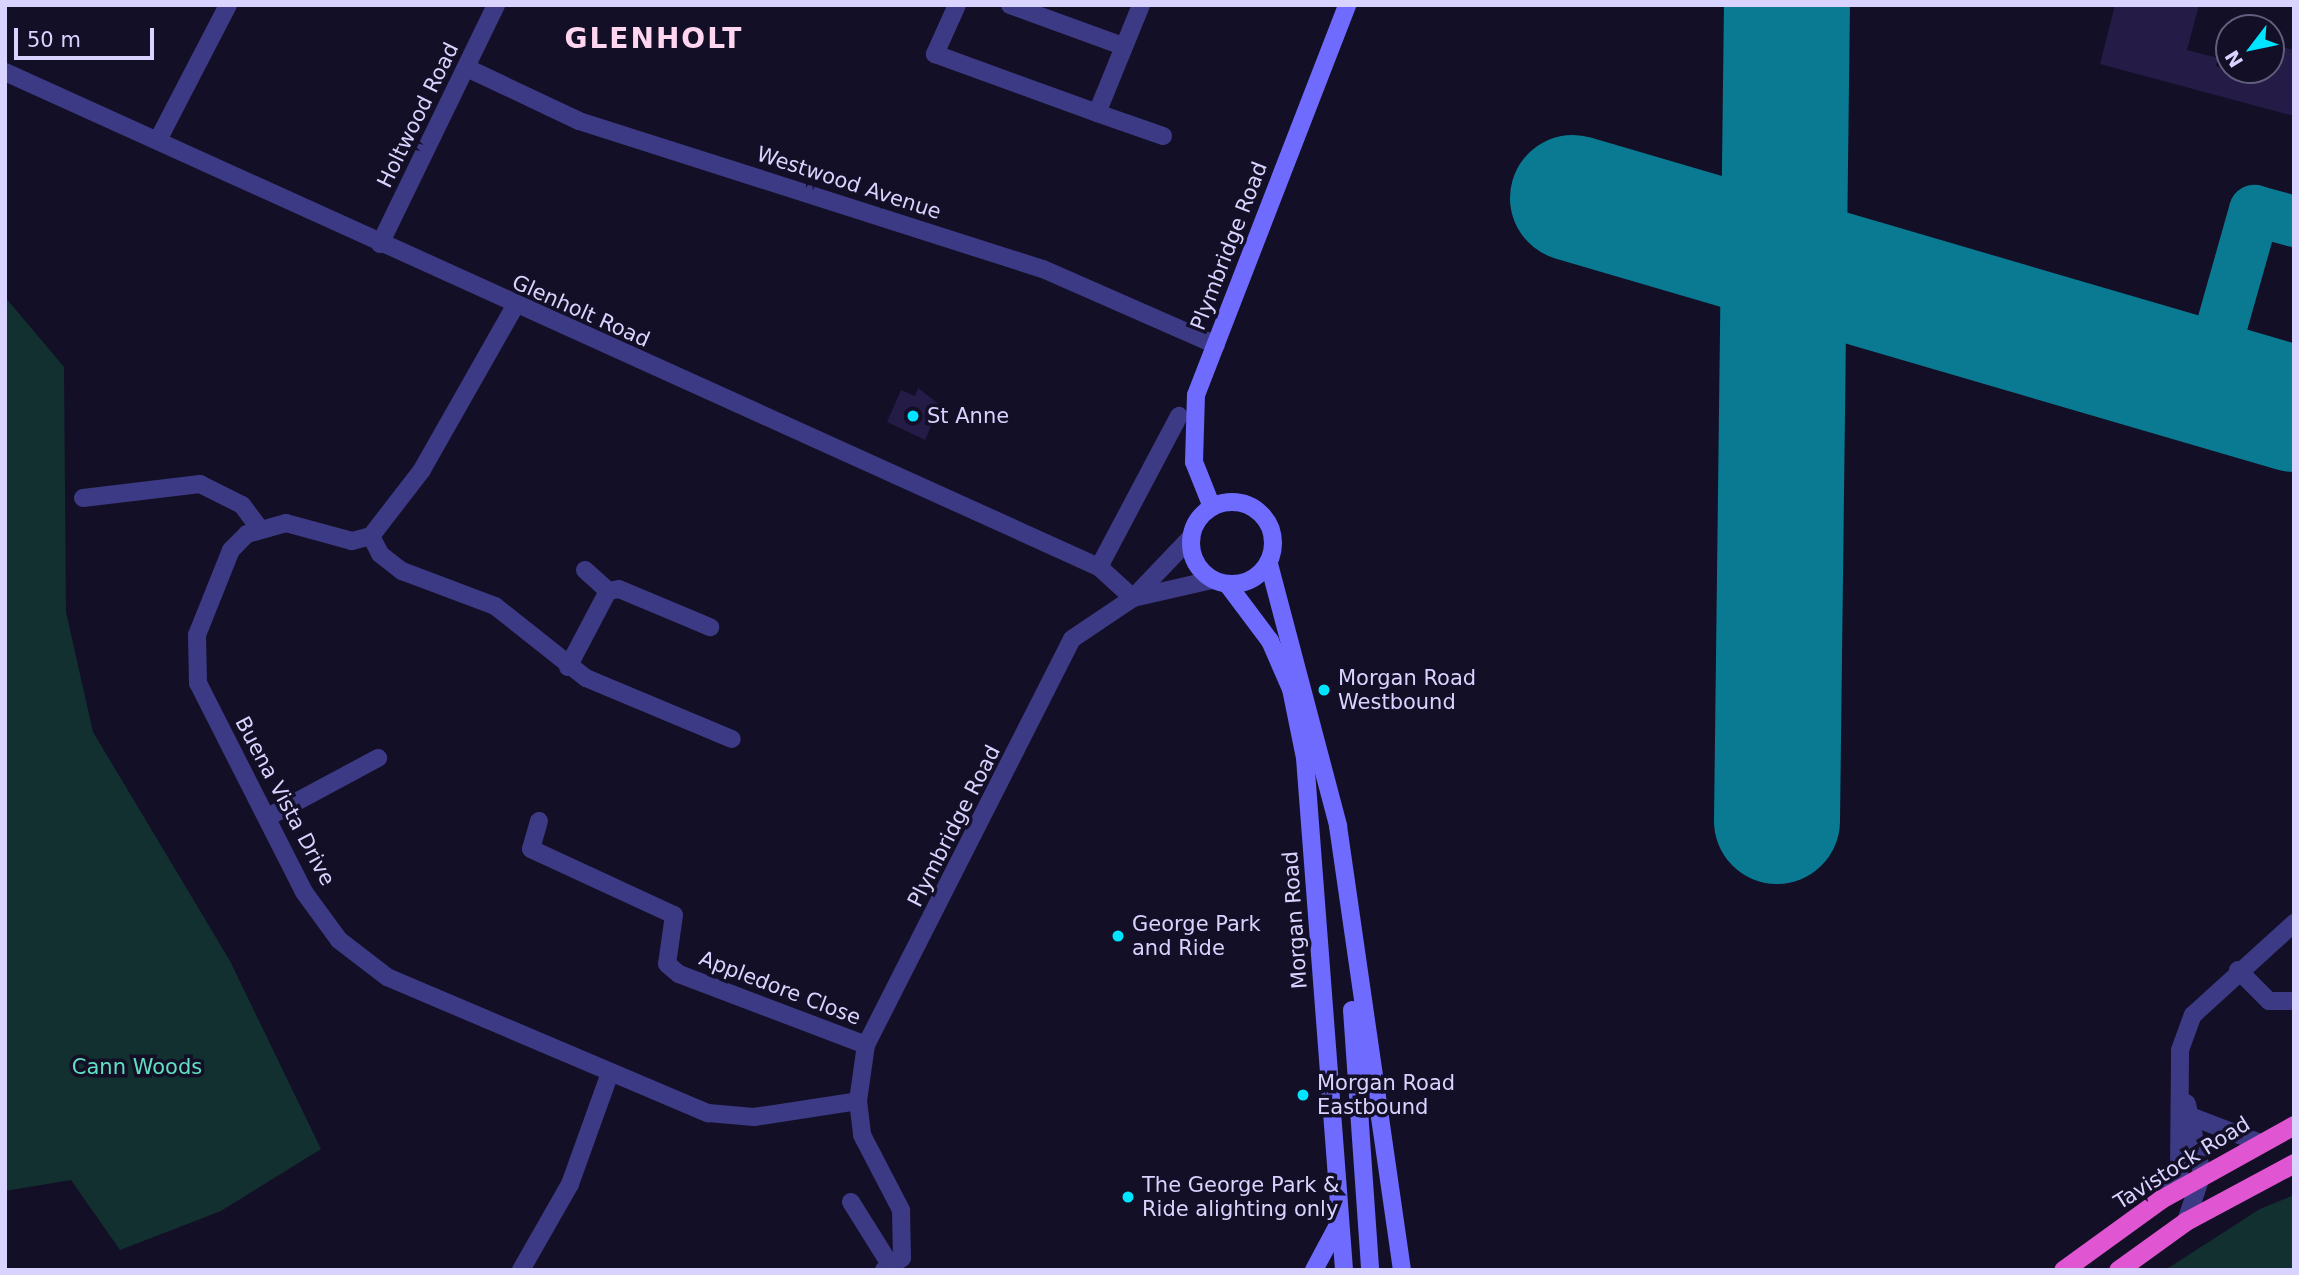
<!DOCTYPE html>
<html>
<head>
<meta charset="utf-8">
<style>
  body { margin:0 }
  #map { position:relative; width:2299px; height:1275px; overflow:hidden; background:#130f26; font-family:"DejaVu Sans",sans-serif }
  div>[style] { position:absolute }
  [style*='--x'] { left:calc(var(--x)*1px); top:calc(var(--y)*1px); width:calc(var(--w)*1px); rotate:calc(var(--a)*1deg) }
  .green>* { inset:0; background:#12302f }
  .taxiway>* { height:51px; margin:-25.5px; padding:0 25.5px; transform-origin:25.5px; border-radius:25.5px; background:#0a7a92 }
  .runway>* { height:126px; margin:-63px; padding:0 63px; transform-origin:63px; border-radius:63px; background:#0a7a92 }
  .building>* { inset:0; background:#241b47 }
  .minor>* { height:18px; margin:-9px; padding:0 9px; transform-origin:9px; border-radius:9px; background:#3d3a85 }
  .tertiary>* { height:18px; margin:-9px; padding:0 9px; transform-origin:9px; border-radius:9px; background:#3d3a85 }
  .secondary>* { height:18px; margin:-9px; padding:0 9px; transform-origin:9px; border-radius:9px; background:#6f6bff }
  .secondary>.ring { margin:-9px; padding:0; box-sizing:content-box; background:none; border:18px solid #6f6bff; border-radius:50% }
  .trunk>* { height:19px; margin:-9.5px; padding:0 9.5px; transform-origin:9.5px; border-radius:9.5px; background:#e055d1 }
  .dots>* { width:19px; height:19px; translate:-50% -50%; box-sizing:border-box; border:4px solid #130f26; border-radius:50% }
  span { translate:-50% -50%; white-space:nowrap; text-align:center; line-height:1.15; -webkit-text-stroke:7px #130f26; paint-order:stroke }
  .street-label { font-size:21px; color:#d9d4ff }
  .poi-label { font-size:21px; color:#d9d4ff }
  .left { translate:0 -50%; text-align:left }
  .park-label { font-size:21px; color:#5fe0c0 }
  .district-label { font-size:28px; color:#ffd6f0; font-weight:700; letter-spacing:2px }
  .frame { position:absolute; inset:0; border:7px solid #d9d4ff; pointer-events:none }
  .north { position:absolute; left:2215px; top:14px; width:70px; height:70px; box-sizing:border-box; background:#130f26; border:2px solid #625e7d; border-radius:50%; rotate:238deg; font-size:19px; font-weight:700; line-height:28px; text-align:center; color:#d9d4ff }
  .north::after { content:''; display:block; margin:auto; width:24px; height:32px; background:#00e5ff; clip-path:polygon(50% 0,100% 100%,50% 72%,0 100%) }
  .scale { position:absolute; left:14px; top:28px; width:140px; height:32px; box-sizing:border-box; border:4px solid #d9d4ff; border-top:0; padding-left:9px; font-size:21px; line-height:24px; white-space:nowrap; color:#d9d4ff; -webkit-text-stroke:5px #130f26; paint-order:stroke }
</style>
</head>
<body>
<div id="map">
  <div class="green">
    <i style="clip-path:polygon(5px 297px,64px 367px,66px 612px,93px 732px,230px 961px,321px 1149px,221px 1211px,120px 1250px,71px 1180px,5px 1191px)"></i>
    <i style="clip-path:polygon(2294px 1195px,2294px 1270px,2165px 1270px,2260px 1209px)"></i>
  </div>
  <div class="taxiway">
    <i style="--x:2205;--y:383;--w:180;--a:-74.2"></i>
    <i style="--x:2254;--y:210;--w:41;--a:15.4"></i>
  </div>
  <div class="runway">
    <i style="--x:1573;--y:198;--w:751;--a:16.31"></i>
    <i style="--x:1777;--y:821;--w:816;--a:-89.3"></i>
  </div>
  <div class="building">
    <i style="clip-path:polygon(2115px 5px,2199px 5px,2187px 50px,2218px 58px,2216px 66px,2229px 70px,2271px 70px,2271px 44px,2294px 50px,2294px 116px,2100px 64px)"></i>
    <i style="clip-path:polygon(918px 388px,940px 405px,925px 440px,887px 422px,901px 390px,915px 396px)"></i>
  </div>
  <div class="minor">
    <i style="--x:957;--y:5;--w:54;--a:114.2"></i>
    <i style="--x:935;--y:54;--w:172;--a:20"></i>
    <i style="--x:1097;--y:113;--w:117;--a:-67.8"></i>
    <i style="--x:1010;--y:5;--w:117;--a:20"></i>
    <i style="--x:467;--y:68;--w:124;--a:25.3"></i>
    <i style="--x:579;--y:121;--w:487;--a:17.7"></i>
    <i style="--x:1043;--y:269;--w:189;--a:23.7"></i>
    <i style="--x:5;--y:72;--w:1201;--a:24.35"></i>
    <i style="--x:1099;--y:567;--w:46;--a:42.4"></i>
    <i style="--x:1097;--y:113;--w:70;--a:19.2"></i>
    <i style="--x:158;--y:140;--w:152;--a:-62.6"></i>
    <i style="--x:380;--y:244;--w:266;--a:-64.1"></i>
    <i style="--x:515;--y:306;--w:189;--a:119.6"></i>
    <i style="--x:422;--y:470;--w:83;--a:127.7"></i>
    <i style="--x:371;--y:536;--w:20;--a:165"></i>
    <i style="--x:352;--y:541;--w:68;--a:-164.7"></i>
    <i style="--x:286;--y:523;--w:41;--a:164.2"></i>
    <i style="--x:247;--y:534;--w:23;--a:135"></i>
    <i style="--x:231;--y:550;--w:92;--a:111.8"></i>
    <i style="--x:197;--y:635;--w:48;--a:88.8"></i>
    <i style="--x:198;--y:683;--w:234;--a:63.1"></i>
    <i style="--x:304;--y:892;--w:59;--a:53.9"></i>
    <i style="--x:339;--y:940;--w:61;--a:37.6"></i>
    <i style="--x:387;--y:977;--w:349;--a:23"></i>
    <i style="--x:708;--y:1113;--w:46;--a:5"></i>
    <i style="--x:754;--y:1117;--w:105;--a:-8.7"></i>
    <i style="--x:858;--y:1101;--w:34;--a:83"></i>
    <i style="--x:862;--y:1135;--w:85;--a:62.5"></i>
    <i style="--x:901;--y:1210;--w:48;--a:88.8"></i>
    <i style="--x:902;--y:1258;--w:22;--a:146"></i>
    <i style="--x:83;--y:498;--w:118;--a:-6.8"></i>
    <i style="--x:200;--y:484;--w:47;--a:26.6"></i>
    <i style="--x:242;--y:505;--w:30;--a:53"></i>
    <i style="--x:371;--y:536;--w:20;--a:63"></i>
    <i style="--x:380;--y:554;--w:28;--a:38"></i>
    <i style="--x:402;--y:571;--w:99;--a:20.6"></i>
    <i style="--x:495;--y:606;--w:116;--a:38.4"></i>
    <i style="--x:586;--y:678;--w:158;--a:22.7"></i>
    <i style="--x:1099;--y:567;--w:171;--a:-62.1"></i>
    <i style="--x:585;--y:570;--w:31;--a:42"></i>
    <i style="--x:608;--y:591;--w:11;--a:-10"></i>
    <i style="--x:619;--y:589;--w:99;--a:22.7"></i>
    <i style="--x:568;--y:667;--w:86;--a:-62.2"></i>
    <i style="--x:268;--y:817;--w:125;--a:-28.2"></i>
    <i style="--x:539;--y:821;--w:29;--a:106"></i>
    <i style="--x:531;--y:849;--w:157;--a:24.8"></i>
    <i style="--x:674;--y:915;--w:49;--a:98.1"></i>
    <i style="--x:667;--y:964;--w:16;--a:40"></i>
    <i style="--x:679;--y:974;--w:200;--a:20.8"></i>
    <i style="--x:2238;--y:970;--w:44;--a:45"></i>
    <i style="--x:2269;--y:1001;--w:25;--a:0"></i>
    <i style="--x:2190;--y:1116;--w:73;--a:20.9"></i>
    <i style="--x:2161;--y:1199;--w:32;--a:-55"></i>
    <i style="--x:2179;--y:1173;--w:123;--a:-89.5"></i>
    <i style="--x:2180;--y:1050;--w:37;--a:-70"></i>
    <i style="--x:2193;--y:1015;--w:137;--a:-42.3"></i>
    <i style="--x:851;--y:1202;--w:75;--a:58"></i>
    <i style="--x:2186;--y:1221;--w:50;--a:-71.2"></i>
    <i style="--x:2202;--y:1174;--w:72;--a:-102.1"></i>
    <i style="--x:521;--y:1270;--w:99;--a:-60.3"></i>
    <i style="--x:570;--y:1184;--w:118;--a:-70.2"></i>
  </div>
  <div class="tertiary">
    <i style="--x:1133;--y:598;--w:81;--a:-12.8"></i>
    <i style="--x:858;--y:1101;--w:57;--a:-81.9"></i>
    <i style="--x:866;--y:1045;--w:455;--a:-63.1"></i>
    <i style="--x:1072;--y:639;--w:73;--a:-33.9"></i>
    <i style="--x:1133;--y:598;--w:84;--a:-46.4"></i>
  </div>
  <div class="secondary">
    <i class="ring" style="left:1191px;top:502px;width:64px;height:64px"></i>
    <i style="--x:1212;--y:507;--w:48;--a:-111.8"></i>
    <i style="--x:1194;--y:462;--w:67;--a:-88.3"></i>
    <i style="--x:1196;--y:395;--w:418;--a:-68.8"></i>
    <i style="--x:1269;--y:564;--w:271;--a:75.2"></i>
    <i style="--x:1338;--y:826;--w:449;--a:81.8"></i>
    <i style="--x:1228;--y:585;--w:70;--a:53.1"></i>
    <i style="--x:1270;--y:641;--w:52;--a:66.4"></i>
    <i style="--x:1291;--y:689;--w:70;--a:78.5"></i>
    <i style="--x:1305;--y:758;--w:513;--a:85.64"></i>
    <i style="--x:1352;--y:1010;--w:261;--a:86"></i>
    <i style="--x:1314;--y:1270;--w:51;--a:-61.9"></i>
  </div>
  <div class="trunk">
    <i style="--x:2063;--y:1270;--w:121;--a:-35.9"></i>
    <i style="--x:2161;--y:1199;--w:152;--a:-29.1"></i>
    <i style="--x:2118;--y:1270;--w:84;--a:-35.8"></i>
    <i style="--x:2186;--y:1221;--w:123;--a:-28.2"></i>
  </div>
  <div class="dots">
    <i style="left:913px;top:416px;background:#00e5ff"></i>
    <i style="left:1324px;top:690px;background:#00e5ff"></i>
    <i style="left:1118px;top:936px;background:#00e5ff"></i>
    <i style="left:1303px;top:1095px;background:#00e5ff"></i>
    <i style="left:1128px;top:1197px;background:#00e5ff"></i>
  </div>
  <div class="street-label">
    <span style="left:418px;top:115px;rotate:-64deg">Holtwood Road</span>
    <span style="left:849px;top:183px;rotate:18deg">Westwood Avenue</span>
    <span style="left:1229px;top:246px;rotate:-69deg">Plymbridge Road</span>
    <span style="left:581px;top:311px;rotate:24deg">Glenholt Road</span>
    <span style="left:285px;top:801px;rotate:62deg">Buena Vista Drive</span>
    <span style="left:954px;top:826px;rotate:-63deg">Plymbridge Road</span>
    <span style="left:1295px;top:920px;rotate:-94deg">Morgan Road</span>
    <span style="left:780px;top:988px;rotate:21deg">Appledore Close</span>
    <span style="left:2182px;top:1163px;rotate:-32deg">Tavistock Road</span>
  </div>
  <div class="poi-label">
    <span class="left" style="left:927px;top:416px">St Anne</span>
    <span class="left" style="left:1338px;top:690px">Morgan Road<br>Westbound</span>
    <span class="left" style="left:1132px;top:936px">George Park<br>and Ride</span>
    <span class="left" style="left:1317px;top:1095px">Morgan Road<br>Eastbound</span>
    <span class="left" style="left:1142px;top:1197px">The George Park &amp;<br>Ride alighting only</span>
  </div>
  <div class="park-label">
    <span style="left:137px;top:1067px">Cann Woods</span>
  </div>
  <div class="district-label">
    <span style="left:654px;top:39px">GLENHOLT</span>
  </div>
  <div class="frame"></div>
  <div class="north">N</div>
  <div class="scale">50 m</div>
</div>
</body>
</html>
